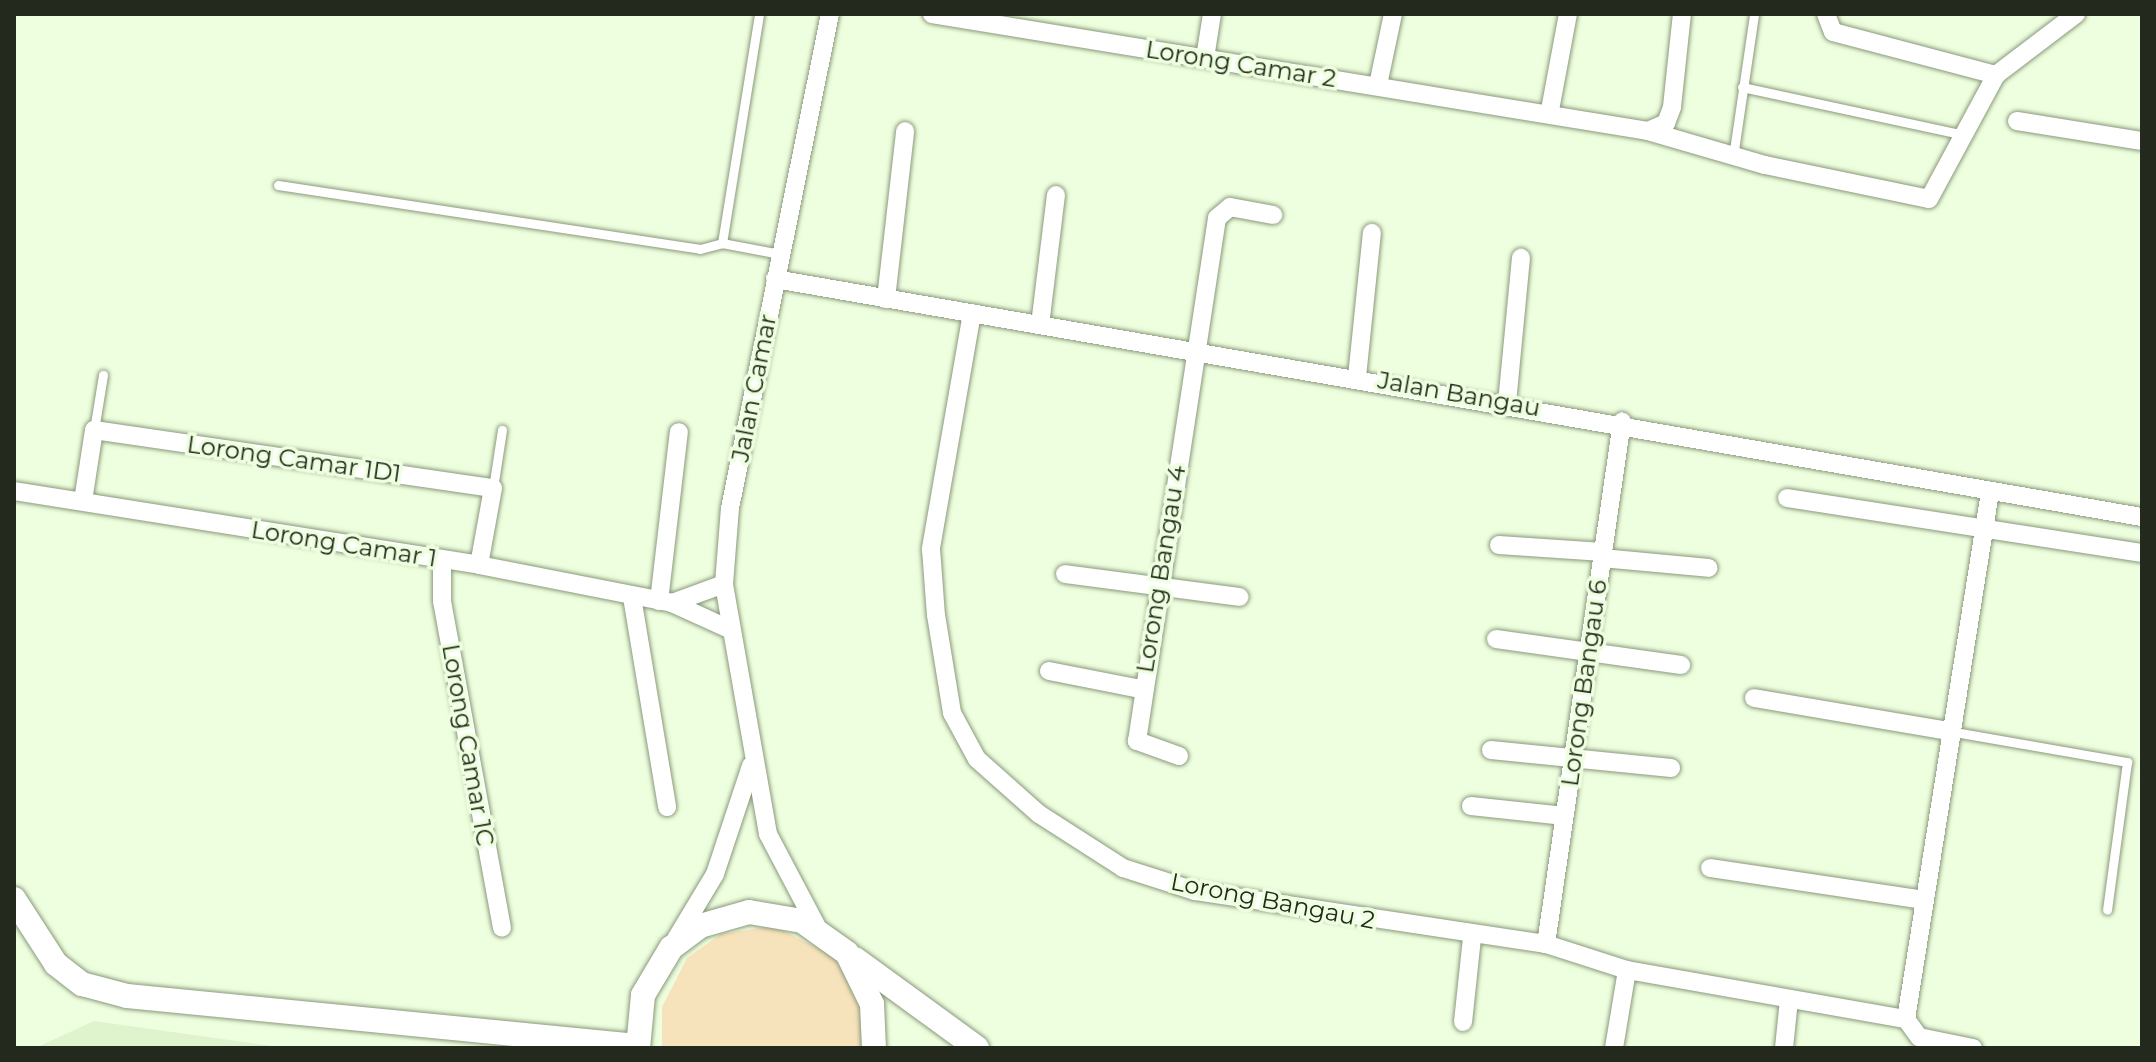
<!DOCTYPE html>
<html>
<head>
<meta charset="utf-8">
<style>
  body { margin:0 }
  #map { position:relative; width:2156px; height:1062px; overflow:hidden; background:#eeffdf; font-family:Montserrat,sans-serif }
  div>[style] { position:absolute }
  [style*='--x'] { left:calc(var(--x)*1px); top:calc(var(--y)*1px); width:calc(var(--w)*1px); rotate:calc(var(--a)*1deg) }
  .built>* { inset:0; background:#dff3cd }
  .green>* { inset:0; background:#f7e3bb }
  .roads { filter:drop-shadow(0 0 2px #8a997c) drop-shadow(0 0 2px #8a997c) }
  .service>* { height:9px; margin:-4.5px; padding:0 4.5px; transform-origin:4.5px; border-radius:4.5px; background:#fff }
  .minor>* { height:18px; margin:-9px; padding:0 9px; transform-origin:9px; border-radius:9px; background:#fff }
  .tertiary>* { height:24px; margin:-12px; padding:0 12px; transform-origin:12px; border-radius:12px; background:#fff }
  span { translate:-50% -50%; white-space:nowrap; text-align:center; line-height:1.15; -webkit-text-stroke:7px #eeffdf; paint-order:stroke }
  .street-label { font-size:24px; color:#23291d }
  .frame { position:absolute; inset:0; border:16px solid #23291d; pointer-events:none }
</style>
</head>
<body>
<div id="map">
  <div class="built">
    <i style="clip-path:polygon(94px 1021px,287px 1048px,35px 1048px)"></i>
  </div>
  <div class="green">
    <i style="clip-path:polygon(774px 926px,835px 957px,864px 1015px,863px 1048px,662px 1048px,662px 1007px,687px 958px,721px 934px)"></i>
  </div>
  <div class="roads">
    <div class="service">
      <i style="--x:1742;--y:87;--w:227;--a:12.2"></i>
      <i style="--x:1733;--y:157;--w:145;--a:-81.6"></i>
      <i style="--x:278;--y:185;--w:427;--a:8.6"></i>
      <i style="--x:700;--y:249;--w:23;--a:-15"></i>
      <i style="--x:722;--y:243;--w:59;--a:10.7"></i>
      <i style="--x:722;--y:243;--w:232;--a:-80.8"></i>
      <i style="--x:94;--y:430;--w:56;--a:-80.7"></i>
      <i style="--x:493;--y:488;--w:59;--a:-81.2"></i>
      <i style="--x:1949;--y:731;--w:181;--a:9.9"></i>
      <i style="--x:2127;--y:762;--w:149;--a:97.7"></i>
    </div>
    <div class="minor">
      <i style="--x:932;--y:14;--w:725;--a:9.28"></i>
      <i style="--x:1648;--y:131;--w:20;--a:-24"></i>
      <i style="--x:1666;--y:123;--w:17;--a:-69"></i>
      <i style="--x:1672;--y:107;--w:94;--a:-83.9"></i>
      <i style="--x:1826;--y:14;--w:19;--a:69"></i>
      <i style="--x:1833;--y:32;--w:169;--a:14.8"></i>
      <i style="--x:1205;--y:58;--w:45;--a:-81"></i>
      <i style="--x:1378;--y:85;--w:73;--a:-78.1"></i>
      <i style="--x:1550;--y:110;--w:98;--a:-79.4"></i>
      <i style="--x:2017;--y:121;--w:127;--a:9.1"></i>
      <i style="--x:1648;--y:131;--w:122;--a:16.2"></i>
      <i style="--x:1765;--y:165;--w:167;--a:11.7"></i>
      <i style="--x:1929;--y:199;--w:141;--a:-61.6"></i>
      <i style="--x:1996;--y:75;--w:101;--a:-37.3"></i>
      <i style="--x:775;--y:279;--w:1388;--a:9.88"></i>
      <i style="--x:886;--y:299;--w:169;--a:-83.5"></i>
      <i style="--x:972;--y:313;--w:240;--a:99.9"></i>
      <i style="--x:931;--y:549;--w:66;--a:85.7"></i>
      <i style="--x:936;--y:615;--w:99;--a:80.7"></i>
      <i style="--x:952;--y:713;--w:52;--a:61.5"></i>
      <i style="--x:977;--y:759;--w:83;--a:41.6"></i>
      <i style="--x:1039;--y:814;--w:100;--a:32.7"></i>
      <i style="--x:1123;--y:868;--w:76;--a:17.7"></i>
      <i style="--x:1195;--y:891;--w:355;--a:8.6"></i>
      <i style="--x:1546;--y:944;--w:85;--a:17.8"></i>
      <i style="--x:1627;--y:970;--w:283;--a:10"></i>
      <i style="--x:1040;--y:325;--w:131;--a:-83"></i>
      <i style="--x:1357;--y:377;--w:145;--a:-84.1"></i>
      <i style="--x:1507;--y:403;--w:146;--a:-84.5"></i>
      <i style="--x:14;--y:491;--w:471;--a:9"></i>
      <i style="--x:479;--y:565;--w:197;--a:11.1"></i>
      <i style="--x:672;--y:603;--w:63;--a:24.5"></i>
      <i style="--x:1787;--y:498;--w:359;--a:8.8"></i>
      <i style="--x:83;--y:501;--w:72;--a:-81.2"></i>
      <i style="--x:94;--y:430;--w:403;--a:8.3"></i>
      <i style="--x:493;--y:488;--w:78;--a:100.3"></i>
      <i style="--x:1499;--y:545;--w:104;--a:3.9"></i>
      <i style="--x:1602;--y:558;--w:107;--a:5.3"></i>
      <i style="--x:442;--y:561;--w:40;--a:90"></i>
      <i style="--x:442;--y:601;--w:332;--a:79.6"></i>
      <i style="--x:1065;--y:574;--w:176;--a:7.5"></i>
      <i style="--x:632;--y:597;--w:213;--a:80.5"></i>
      <i style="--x:659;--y:601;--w:170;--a:-83.3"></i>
      <i style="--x:672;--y:603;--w:55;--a:-20.1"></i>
      <i style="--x:1496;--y:639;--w:187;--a:8"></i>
      <i style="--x:1049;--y:671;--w:94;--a:11.1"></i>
      <i style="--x:1754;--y:698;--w:198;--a:9.6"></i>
      <i style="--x:1491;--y:750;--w:181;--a:5.7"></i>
      <i style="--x:1179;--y:756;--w:45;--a:-160.3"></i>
      <i style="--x:1137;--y:741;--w:529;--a:-81.3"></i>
      <i style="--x:1217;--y:218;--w:17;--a:-40"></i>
      <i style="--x:1230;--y:207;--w:44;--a:10.5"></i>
      <i style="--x:1471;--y:806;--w:94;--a:6.1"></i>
      <i style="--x:1710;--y:868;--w:216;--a:8.5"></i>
      <i style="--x:817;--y:927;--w:105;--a:-117.8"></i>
      <i style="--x:768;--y:834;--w:254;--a:-100"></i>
      <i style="--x:724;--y:584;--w:76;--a:-85.5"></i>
      <i style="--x:730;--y:508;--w:504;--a:-78.56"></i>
      <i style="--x:676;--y:939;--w:76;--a:-59"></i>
      <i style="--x:715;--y:874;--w:114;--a:-71.6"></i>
      <i style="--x:1546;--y:944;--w:528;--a:-81.72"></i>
      <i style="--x:1463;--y:1022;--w:84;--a:-83.9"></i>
      <i style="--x:1614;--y:1048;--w:79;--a:-80.5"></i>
      <i style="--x:1784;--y:1048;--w:48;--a:-84.1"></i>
      <i style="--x:1973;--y:1048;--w:55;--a:-168.5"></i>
      <i style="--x:1919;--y:1037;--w:22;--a:-126"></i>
      <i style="--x:1906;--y:1019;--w:534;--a:-80.94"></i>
    </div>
    <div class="tertiary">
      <i style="--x:14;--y:899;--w:77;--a:57.1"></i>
      <i style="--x:56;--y:964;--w:33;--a:38"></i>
      <i style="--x:82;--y:984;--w:47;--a:14.9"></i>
      <i style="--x:127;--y:996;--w:512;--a:5.6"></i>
      <i style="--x:855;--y:959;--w:151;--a:36.1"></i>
      <i style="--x:638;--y:1048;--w:53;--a:-84.6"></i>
      <i style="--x:643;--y:995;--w:55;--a:-59.2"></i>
      <i style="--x:671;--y:948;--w:36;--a:-37"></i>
      <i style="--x:700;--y:926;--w:51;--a:-15.9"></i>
      <i style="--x:749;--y:912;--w:54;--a:9.6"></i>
      <i style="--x:802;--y:921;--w:55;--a:35.4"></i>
      <i style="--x:847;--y:953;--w:57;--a:63.9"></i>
      <i style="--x:872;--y:1004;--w:44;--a:87.4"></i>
    </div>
  </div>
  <div class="street-label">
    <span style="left:1241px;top:64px;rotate:9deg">Lorong Camar 2</span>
    <span style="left:754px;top:388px;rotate:-79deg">Jalan Camar</span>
    <span style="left:1459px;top:394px;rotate:10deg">Jalan Bangau</span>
    <span style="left:294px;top:459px;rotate:8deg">Lorong Camar 1D1</span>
    <span style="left:344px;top:544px;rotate:9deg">Lorong Camar 1</span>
    <span style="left:1161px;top:569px;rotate:-81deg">Lorong Bangau 4</span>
    <span style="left:1584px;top:683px;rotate:-82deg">Lorong Bangau 6</span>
    <span style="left:468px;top:745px;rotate:80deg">Lorong Camar 1C</span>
    <span style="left:1273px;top:901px;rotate:11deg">Lorong Bangau 2</span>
  </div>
  <div class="frame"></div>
</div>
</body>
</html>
